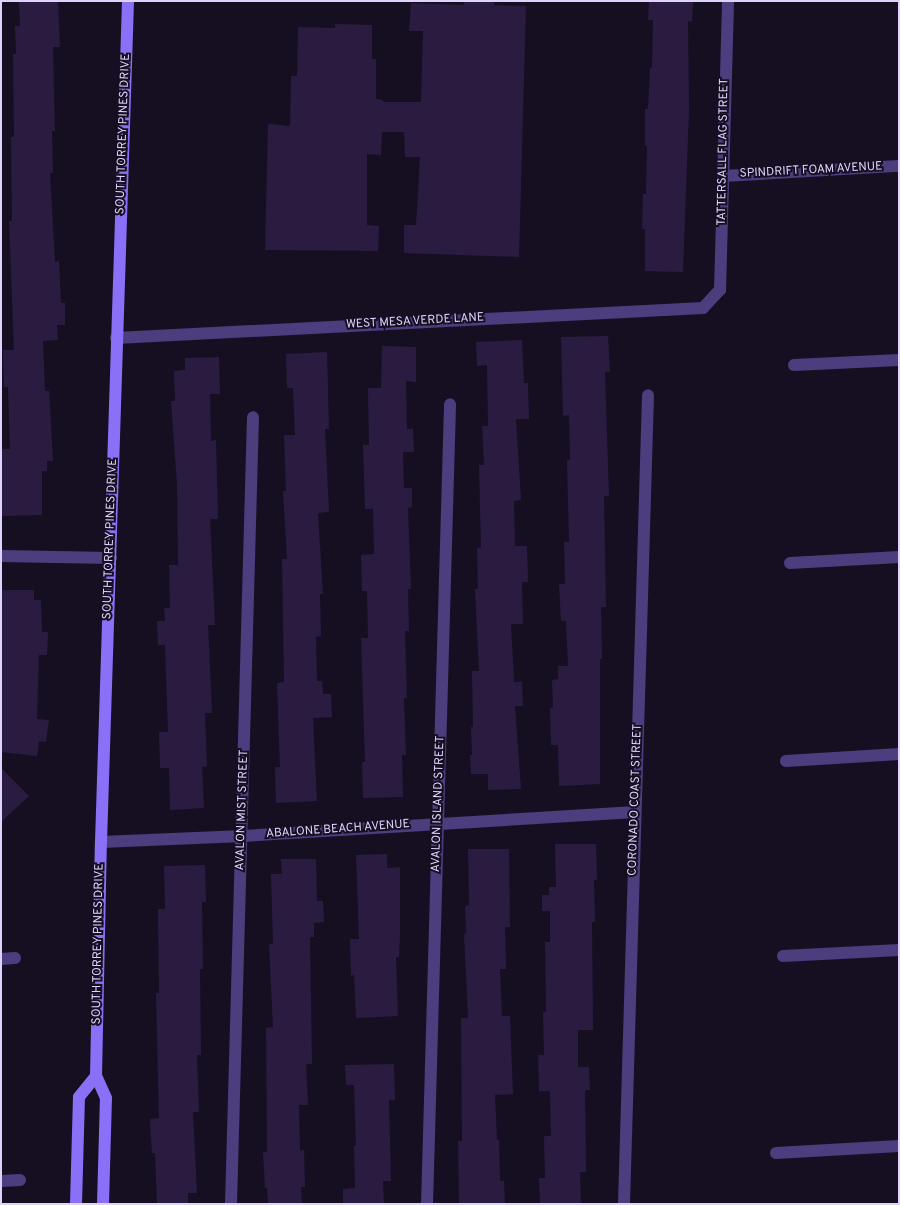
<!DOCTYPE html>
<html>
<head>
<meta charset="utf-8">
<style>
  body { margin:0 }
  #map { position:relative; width:900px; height:1205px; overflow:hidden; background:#160f22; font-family:Overpass,sans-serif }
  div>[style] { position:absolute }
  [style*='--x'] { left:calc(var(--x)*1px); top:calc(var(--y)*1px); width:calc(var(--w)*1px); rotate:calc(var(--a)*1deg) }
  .building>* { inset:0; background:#2a1c41 }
  .street>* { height:12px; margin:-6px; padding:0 6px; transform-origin:6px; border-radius:6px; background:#4b3d7e }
  .secondary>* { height:12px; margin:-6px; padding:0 6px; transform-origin:6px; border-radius:6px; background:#8b6ff6 }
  span { translate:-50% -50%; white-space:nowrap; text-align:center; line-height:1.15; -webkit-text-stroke:4px #160f22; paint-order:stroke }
  .street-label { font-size:12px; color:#dfd2fc }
  .frame { position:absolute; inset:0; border:2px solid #dfd2fc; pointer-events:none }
</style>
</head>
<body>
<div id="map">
  <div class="building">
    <i style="clip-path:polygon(19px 1px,58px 1px,60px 47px,53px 47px,55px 131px,52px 131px,53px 173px,50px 173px,55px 262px,59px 261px,61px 303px,65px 303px,65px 325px,57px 325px,58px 340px,43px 341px,45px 391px,49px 391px,53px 461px,47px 461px,47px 471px,42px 471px,42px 515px,1px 516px,1px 449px,10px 449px,8px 387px,4px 387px,3px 350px,14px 350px,9px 221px,12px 221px,11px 137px,14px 137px,13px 54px,16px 54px,15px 26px,20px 26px)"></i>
    <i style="clip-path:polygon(464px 1px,494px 1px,494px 5px,526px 6px,519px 257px,404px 253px,404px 225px,416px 225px,420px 157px,405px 157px,404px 132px,382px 132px,381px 155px,367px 154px,367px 225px,379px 226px,378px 251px,265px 250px,268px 124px,290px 126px,291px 76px,297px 76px,298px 27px,335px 28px,335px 24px,372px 25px,372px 59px,376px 59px,376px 99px,383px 100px,383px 102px,421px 102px,423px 31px,409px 31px,411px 3px,464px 5px)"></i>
    <i style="clip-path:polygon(649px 1px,693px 1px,692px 22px,688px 21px,689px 109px,683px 272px,645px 271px,645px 229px,642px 229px,643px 194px,646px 194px,647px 146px,645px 146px,645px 109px,648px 109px,650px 68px,652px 68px,653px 20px,648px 20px)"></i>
    <i style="clip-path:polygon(608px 336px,610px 372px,605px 372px,609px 496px,604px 496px,606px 607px,601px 607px,602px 659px,600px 659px,600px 784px,559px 786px,558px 745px,551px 745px,550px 708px,553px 708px,552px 680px,558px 679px,558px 666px,568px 666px,566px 621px,561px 621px,559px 584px,565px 584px,564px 542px,569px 542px,567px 460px,570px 460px,569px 415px,563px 416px,561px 337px)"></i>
    <i style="clip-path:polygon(522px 340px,524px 383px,528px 383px,529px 419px,516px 419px,521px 500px,514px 501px,515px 546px,527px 546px,528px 582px,522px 582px,523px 624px,511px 624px,514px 682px,522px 682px,523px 706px,515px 706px,521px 789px,488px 790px,488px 774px,471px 774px,470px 755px,472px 755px,471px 727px,473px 727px,472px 671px,479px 671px,475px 589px,478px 589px,477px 548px,481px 548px,479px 465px,484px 465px,482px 426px,488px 426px,487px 365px,477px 366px,476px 342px)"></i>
    <i style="clip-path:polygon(382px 346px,416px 347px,416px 382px,406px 381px,407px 429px,413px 429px,414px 452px,403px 452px,404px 488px,412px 488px,412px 507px,408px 508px,411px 589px,408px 589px,409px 631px,405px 631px,407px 698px,404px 698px,406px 755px,402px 755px,403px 797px,363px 798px,362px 762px,365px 762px,361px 638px,368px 638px,367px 591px,362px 591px,361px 555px,374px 554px,373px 509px,365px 509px,363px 445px,369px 445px,368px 388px,381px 388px)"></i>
    <i style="clip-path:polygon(327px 352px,329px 429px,325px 429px,329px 512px,318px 513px,323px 594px,320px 594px,321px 636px,316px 637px,317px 681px,322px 681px,323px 694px,331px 694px,332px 717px,313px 718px,317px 801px,276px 803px,275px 767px,280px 767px,277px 683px,284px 682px,282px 559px,287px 559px,283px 491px,286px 491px,284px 435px,295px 435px,293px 388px,287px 388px,286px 354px)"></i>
    <i style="clip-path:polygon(219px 357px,220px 394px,210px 394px,211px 441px,216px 440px,218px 519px,210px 519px,215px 625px,208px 625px,212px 713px,205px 713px,207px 766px,202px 767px,204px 808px,170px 810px,169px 768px,160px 768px,159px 732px,168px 732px,165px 645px,158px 645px,157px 621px,165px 621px,164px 608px,170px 608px,169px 565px,178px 565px,177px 484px,171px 401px,175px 401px,174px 371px,185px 370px,185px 358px)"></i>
    <i style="clip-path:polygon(1px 590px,34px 590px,34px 600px,41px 600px,42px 632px,48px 632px,47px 655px,39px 655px,37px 719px,49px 720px,46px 742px,39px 741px,37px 756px,1px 752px)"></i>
    <i style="clip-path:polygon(1px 768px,29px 796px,1px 822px)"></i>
    <i style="clip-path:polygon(555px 844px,596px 844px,597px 880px,594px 880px,595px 922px,592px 922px,593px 1030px,578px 1030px,578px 1067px,589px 1067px,590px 1090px,585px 1090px,586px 1172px,580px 1172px,581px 1204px,540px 1204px,539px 1178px,545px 1178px,544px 1136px,551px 1136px,550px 1091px,539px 1091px,538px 1055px,544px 1055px,543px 1012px,546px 1012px,545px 942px,550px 942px,550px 911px,542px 911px,542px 895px,549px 895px,549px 887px,556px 887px)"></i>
    <i style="clip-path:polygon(468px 849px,509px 849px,510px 927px,505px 927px,506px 969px,500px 969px,502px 1016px,510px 1016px,513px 1094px,495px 1095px,497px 1140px,499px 1140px,500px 1181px,504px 1181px,505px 1204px,459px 1204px,458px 1141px,462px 1141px,461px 1018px,468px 1018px,464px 934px,466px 933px,465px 906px,469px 905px)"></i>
    <i style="clip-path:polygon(387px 854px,387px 868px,400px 867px,400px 933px,399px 957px,396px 957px,398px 1016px,356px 1018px,354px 975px,351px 976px,350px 939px,359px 939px,356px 855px)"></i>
    <i style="clip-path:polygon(281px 859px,316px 859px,317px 901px,323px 901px,324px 922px,314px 923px,314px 937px,310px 937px,312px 1064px,306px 1064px,308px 1105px,299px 1105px,300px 1151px,304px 1150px,305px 1187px,301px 1187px,302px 1204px,268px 1204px,267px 1188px,265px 1188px,263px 1152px,267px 1152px,266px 1028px,273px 1027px,269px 944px,273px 944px,271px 874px,282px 874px)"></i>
    <i style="clip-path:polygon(205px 865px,206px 902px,202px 902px,203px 969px,200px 969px,201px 1055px,197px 1055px,199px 1112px,193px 1112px,197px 1193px,188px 1193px,188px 1204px,157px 1204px,155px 1153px,152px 1153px,150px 1119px,159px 1118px,156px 993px,159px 993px,158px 909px,165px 909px,164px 866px)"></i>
    <i style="clip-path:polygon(394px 1064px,395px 1100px,389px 1100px,391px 1181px,383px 1181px,384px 1204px,343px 1204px,343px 1189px,355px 1188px,354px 1146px,356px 1146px,354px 1085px,346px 1085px,345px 1065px)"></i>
  </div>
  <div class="street">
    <i style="--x:723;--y:176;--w:176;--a:-3.3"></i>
    <i style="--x:116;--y:338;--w:588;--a:-2.93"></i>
    <i style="--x:703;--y:308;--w:25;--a:-47"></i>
    <i style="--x:720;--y:290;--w:289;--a:-88.4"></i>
    <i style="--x:794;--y:365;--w:105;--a:-2.7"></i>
    <i style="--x:1;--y:556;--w:110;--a:1"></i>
    <i style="--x:790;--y:563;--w:109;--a:-3.2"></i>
    <i style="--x:786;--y:761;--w:113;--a:-3.5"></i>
    <i style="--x:101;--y:842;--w:142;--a:-2.4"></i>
    <i style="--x:243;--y:836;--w:393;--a:-3.5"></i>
    <i style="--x:783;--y:956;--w:116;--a:-3"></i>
    <i style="--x:1;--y:959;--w:14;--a:-4"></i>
    <i style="--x:776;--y:1153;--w:123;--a:-3.3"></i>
    <i style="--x:1;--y:1181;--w:19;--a:-3"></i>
    <i style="--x:231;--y:1204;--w:787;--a:-88.4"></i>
    <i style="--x:427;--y:1204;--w:800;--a:-88.35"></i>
    <i style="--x:624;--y:1204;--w:809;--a:-88.3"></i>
  </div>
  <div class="secondary">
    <i style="--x:76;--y:1204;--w:107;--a:-88.4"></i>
    <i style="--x:79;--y:1097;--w:27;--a:-51"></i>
    <i style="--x:103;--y:1204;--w:106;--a:-88.4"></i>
    <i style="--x:106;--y:1098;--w:24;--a:-114"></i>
    <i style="--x:96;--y:1076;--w:234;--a:-88.8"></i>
    <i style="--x:101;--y:842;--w:841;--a:-88.16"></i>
  </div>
  <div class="street-label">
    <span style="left:124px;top:134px;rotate:-88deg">SOUTH TORREY PINES DRIVE</span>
    <span style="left:724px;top:152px;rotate:-89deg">TATTERSALL FLAG STREET</span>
    <span style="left:811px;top:171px;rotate:-3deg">SPINDRIFT FOAM AVENUE</span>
    <span style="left:415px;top:322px;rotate:-3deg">WEST MESA VERDE LANE</span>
    <span style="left:111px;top:539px;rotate:-88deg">SOUTH TORREY PINES DRIVE</span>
    <span style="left:636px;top:800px;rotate:-88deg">CORONADO COAST STREET</span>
    <span style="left:439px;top:804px;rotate:-88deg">AVALON ISLAND STREET</span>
    <span style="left:243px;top:810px;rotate:-88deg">AVALON MIST STREET</span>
    <span style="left:338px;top:830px;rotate:-4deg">ABALONE BEACH AVENUE</span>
    <span style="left:99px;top:944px;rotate:-89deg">SOUTH TORREY PINES DRIVE</span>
  </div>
  <div class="frame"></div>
</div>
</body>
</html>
